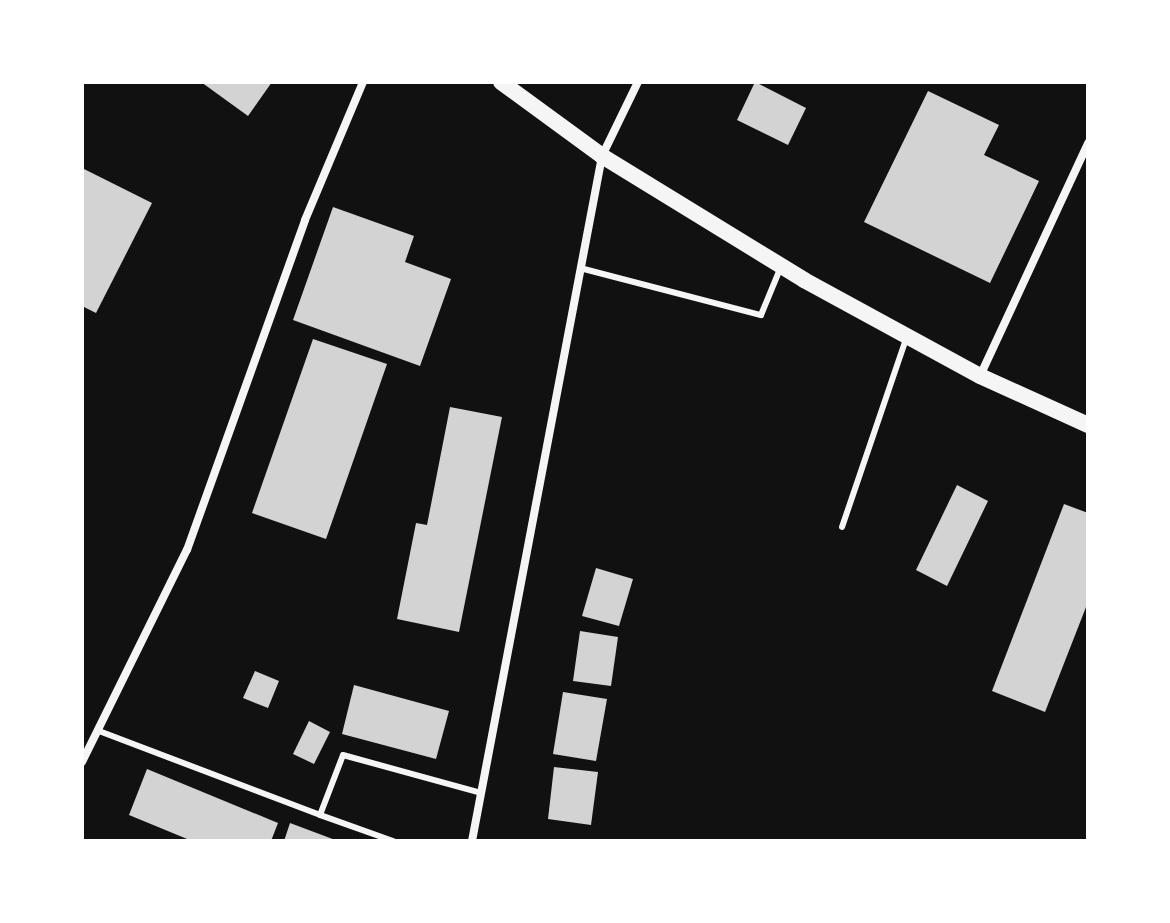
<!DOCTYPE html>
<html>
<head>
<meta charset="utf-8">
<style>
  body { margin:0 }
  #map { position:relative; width:1170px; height:923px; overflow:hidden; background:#111; font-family:"DejaVu Sans",sans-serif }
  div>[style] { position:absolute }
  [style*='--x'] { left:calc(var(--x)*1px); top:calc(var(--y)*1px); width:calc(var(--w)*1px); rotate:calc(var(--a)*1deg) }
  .building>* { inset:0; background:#d3d3d3 }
  .service>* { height:6px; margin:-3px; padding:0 3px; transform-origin:3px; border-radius:3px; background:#f5f5f5 }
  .minor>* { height:8px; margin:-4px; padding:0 4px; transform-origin:4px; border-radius:4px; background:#f5f5f5 }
  .secondary>* { height:16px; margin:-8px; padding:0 8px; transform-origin:8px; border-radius:8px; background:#f5f5f5 }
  span { translate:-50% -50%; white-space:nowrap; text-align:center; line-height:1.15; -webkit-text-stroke:8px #fff; paint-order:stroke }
  .frame { position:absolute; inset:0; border:84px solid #fff; pointer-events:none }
</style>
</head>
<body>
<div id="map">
  <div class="building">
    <i style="clip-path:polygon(201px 82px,272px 82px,248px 116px)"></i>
    <i style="clip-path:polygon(755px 82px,806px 108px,788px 145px,737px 120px)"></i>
    <i style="clip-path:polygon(928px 91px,999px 125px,984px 155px,1039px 181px,990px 283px,864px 222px)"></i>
    <i style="clip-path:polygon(82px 168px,152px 203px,96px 313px,82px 306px)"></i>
    <i style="clip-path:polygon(333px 207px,414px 236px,405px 262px,451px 279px,420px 366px,293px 320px)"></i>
    <i style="clip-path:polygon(313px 339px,387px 364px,326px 539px,252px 513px)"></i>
    <i style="clip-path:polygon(450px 407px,502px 417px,459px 632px,397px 619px,416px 523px,427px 525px)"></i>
    <i style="clip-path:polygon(957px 485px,988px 501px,947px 586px,916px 570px)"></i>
    <i style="clip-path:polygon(1064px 504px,1088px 513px,1088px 602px,1045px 712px,992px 691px)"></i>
    <i style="clip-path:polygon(596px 568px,633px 579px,619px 626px,582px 616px)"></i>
    <i style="clip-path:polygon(580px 631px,618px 637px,611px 686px,573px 681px)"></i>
    <i style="clip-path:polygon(255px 671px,279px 681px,268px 708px,243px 698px)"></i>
    <i style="clip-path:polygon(354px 685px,449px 711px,436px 759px,342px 734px)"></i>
    <i style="clip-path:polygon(563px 692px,607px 699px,596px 761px,553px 754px)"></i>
    <i style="clip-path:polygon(309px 721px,330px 732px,314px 764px,293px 754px)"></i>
    <i style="clip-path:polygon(554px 767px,598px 772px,591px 825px,548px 819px)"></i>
    <i style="clip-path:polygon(147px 769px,278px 823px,271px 841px,192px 841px,129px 815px)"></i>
    <i style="clip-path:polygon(290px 823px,338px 841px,284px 841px)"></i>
  </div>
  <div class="service">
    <i style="--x:580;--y:268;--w:187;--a:14.6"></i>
    <i style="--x:761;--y:315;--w:50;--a:-67.6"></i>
    <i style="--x:842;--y:527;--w:199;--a:-71.2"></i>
    <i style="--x:99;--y:731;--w:236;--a:20.8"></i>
    <i style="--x:393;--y:841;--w:77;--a:-160.4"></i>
    <i style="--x:320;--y:815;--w:64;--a:-69"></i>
    <i style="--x:343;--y:755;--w:143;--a:15.4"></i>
  </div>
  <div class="minor">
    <i style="--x:980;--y:376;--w:257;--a:-65.1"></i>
    <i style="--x:82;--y:762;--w:237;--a:-63.7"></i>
    <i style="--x:187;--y:550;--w:350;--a:-70.3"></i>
    <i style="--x:305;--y:220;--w:150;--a:-67.2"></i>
    <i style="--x:472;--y:841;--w:697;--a:-79.25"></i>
    <i style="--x:602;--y:156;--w:82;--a:-64.1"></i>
  </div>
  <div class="secondary">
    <i style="--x:501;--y:82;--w:125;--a:36.2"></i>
    <i style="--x:602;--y:156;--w:237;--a:31.5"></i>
    <i style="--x:804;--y:280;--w:200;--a:28.6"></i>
    <i style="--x:980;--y:376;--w:119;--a:24.4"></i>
  </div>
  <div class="frame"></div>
</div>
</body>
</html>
